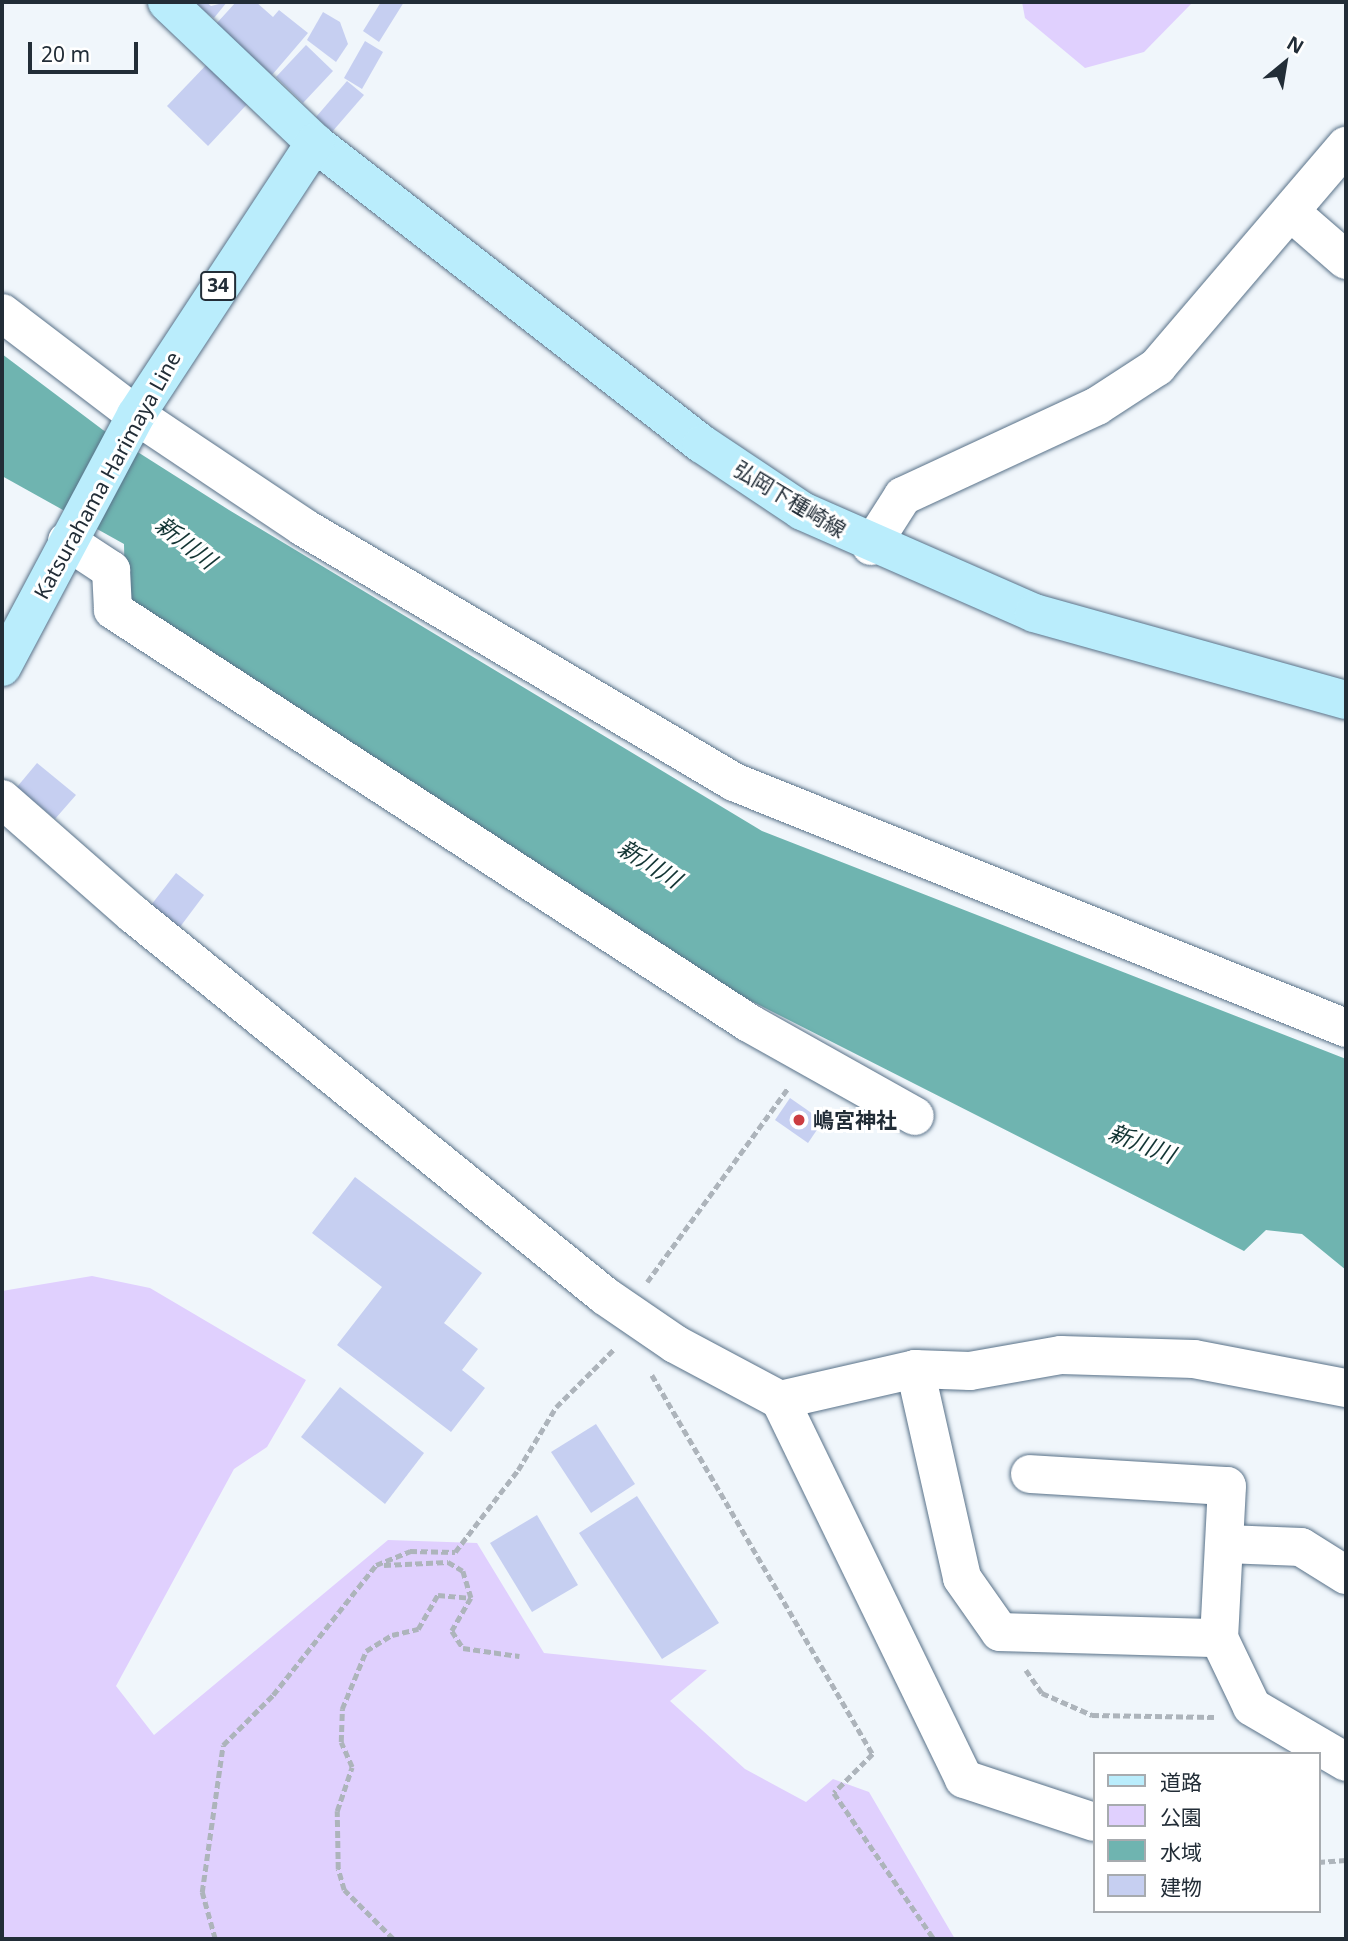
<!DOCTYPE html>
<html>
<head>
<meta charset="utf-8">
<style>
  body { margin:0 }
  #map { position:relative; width:1348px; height:1941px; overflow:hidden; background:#f0f6fb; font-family:"Noto Sans","Noto Sans JP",sans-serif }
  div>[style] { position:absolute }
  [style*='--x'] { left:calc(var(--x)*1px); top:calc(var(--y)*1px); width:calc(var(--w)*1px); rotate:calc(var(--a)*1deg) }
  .green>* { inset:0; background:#e0d0fe }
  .water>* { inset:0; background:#6fb4b0 }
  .building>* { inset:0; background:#c6cff1 }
  .path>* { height:4.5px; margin-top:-2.25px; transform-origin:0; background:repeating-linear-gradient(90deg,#adb4bb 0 7px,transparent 0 10.5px) }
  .roads { filter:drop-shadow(0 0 2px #597289) drop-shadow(0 0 2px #597289) }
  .minor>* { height:38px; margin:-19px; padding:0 19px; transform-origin:19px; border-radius:19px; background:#fff }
  .major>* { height:38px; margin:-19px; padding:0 19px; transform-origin:19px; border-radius:19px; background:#baedfc }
  .dots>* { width:19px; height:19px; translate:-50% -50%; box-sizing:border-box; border:4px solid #fff; border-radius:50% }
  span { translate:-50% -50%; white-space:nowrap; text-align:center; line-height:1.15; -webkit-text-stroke:6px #fff; paint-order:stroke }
  .shield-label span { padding:2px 5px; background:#fff; border:2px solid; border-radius:5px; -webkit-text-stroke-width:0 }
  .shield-label { font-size:19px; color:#222d37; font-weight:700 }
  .street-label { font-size:21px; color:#222d37 }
  .poi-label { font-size:21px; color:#222d37; font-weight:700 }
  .left { translate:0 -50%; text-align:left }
  .water-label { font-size:23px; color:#123433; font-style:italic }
  .frame { position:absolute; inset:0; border:4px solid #222d37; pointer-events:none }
  .legend { position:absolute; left:1093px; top:1752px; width:228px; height:161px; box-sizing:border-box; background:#fff; border:2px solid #a7abaf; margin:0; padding:9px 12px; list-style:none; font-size:21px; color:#222d37 }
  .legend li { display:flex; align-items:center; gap:14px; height:35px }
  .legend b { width:35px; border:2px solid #a7abaf }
  .north { position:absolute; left:1250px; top:28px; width:70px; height:70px; -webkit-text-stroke:5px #fff; paint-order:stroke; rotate:30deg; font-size:19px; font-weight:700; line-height:28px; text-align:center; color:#222d37 }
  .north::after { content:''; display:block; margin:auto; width:24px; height:32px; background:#222d37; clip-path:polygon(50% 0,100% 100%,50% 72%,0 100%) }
  .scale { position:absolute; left:28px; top:42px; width:110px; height:32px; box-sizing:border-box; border:4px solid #222d37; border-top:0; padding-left:9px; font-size:21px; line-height:24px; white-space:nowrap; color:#222d37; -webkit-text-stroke:5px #fff; paint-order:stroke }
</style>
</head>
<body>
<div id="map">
  <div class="green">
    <i style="clip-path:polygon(1022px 2px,1193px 2px,1144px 52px,1085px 68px,1025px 18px)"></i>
    <i style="clip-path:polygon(92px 1276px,150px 1288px,306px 1380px,267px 1447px,234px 1469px,116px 1686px,154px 1735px,388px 1540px,477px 1543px,544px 1653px,707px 1670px,670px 1701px,745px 1769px,806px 1802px,833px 1779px,869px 1792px,955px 1939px,2px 1939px,2px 1291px)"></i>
  </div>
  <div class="water">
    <i style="clip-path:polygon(2px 354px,103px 430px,229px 510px,762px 831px,1346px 1059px,1346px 1270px,1302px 1234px,1266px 1230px,1244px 1251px,702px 976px,125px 599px,124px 544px,2px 476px)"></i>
  </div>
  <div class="building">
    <i style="clip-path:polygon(206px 2px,211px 6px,227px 2px,214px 18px,194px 4px)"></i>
    <i style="clip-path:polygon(236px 2px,256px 2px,273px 17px,279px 10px,308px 33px,272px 75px,216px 24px)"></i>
    <i style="clip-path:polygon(381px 2px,404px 2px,379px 42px,363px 31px)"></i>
    <i style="clip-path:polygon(323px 12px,340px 22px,348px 44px,336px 62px,307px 40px)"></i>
    <i style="clip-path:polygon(365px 41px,383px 52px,362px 89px,344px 78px)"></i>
    <i style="clip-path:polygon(306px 45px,333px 71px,303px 103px,276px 77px)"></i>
    <i style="clip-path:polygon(210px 61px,251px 100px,208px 146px,167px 106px)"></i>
    <i style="clip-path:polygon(347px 81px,364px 95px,332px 132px,316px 117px)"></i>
    <i style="clip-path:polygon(37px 763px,76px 795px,55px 819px,17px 787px)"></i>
    <i style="clip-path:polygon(176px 873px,204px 895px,177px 931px,148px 909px)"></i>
    <i style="clip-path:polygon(790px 1098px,823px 1121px,808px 1143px,775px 1120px)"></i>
    <i style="clip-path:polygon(355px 1177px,482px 1273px,444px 1323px,478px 1349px,462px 1370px,485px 1388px,451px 1432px,337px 1345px,382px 1287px,312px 1233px)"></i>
    <i style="clip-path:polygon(340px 1387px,424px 1453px,385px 1504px,301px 1437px)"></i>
    <i style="clip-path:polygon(596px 1424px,635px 1484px,591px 1513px,551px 1452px)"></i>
    <i style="clip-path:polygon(637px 1496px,719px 1623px,662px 1659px,579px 1533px)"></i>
    <i style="clip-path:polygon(537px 1515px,578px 1585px,532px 1612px,490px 1543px)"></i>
  </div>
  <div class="path">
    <i style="--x:647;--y:1282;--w:240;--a:-54"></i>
    <i style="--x:652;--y:1375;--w:439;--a:59.8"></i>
    <i style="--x:873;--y:1754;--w:55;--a:135"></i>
    <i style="--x:834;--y:1793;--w:177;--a:55.6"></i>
    <i style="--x:384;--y:1565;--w:64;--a:-2.7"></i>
    <i style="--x:448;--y:1562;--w:17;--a:31"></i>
    <i style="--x:463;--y:1571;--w:28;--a:73"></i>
    <i style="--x:471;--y:1598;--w:38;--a:120"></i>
    <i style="--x:452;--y:1631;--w:20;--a:57"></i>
    <i style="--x:463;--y:1648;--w:57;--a:8.1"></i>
    <i style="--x:1026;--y:1670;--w:28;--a:55"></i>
    <i style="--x:1042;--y:1693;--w:55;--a:23.7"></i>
    <i style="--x:1092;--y:1715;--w:122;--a:0.9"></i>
    <i style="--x:1318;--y:1862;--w:28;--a:-4"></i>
    <i style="--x:215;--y:1939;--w:49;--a:-105.5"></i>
    <i style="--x:202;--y:1892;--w:148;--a:-81.9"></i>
    <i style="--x:223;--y:1745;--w:71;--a:-45"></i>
    <i style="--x:273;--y:1695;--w:166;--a:-51.6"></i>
    <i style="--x:376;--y:1565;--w:37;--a:-22"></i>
    <i style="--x:410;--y:1551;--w:45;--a:1.3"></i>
    <i style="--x:455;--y:1552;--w:103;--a:-52.5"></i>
    <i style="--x:518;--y:1470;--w:74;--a:-58.9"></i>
    <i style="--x:556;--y:1407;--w:82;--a:-45"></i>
    <i style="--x:393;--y:1939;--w:69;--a:-135"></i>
    <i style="--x:344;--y:1890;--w:22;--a:-106"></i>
    <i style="--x:338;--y:1869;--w:58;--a:-91"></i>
    <i style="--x:337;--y:1811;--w:46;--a:-71.2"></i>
    <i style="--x:352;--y:1767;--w:27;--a:-114"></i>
    <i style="--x:341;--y:1742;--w:33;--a:-88"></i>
    <i style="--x:342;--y:1709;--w:63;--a:-67.5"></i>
    <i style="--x:366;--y:1651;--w:31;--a:-32"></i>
    <i style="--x:392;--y:1635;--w:27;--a:-13"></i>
    <i style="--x:418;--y:1629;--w:39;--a:-60"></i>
    <i style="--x:438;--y:1595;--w:33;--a:5"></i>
  </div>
  <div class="roads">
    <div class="minor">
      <i style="--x:1293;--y:214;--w:70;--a:41"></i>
      <i style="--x:2;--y:313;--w:168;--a:37.3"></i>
      <i style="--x:136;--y:415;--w:201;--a:33.8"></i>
      <i style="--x:303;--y:527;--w:501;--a:30.61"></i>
      <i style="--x:734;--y:782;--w:660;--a:21.9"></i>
      <i style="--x:67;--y:541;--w:53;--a:33.4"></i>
      <i style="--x:111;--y:570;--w:40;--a:87.1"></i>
      <i style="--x:113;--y:610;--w:758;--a:33"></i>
      <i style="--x:749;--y:1023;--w:190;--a:29.3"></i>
      <i style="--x:871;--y:546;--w:59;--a:-57.4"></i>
      <i style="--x:903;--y:496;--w:214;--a:-24.9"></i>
      <i style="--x:1097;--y:406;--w:72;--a:-33"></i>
      <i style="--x:1157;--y:367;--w:291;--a:-49.5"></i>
      <i style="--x:2;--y:799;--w:174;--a:41.3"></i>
      <i style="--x:133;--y:914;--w:607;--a:38.98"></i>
      <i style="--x:605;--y:1296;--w:85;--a:34.4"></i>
      <i style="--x:675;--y:1344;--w:119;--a:28.1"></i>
      <i style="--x:780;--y:1400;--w:139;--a:-12.9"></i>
      <i style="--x:915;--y:1369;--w:55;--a:2.1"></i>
      <i style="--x:970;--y:1371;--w:92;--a:-10"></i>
      <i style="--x:1061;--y:1355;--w:133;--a:1.7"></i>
      <i style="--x:1194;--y:1359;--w:155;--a:10.8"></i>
      <i style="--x:915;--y:1369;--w:214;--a:77.3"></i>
      <i style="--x:962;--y:1578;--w:66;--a:54.9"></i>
      <i style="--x:1000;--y:1632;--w:219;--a:1.6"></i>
      <i style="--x:780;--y:1400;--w:421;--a:64.1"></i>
      <i style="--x:964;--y:1779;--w:137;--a:18.3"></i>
      <i style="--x:1030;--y:1474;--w:197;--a:3.5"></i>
      <i style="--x:1227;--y:1486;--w:152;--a:93"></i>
      <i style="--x:1219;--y:1638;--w:76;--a:64.4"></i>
      <i style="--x:1252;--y:1707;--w:109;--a:30.3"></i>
      <i style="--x:1226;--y:1544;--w:75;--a:2.3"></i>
      <i style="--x:1301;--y:1547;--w:53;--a:31.9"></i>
    </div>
    <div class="major">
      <i style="--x:167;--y:2;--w:204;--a:43.6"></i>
      <i style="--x:315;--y:143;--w:490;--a:37.9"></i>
      <i style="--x:702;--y:444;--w:120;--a:33.8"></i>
      <i style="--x:802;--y:511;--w:253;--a:23.7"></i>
      <i style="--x:1034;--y:613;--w:324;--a:15.6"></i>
      <i style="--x:2;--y:667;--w:285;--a:-62"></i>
      <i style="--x:136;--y:415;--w:326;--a:-56.7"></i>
    </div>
  </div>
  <div class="dots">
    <i style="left:799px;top:1120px;background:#cb3c41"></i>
  </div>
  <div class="shield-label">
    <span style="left:218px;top:286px">34</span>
  </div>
  <div class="street-label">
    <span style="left:107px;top:475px;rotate:-61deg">Katsurahama Harimaya Line</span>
    <span style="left:790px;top:499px;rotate:31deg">弘岡下種崎線</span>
  </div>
  <div class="poi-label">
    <span class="left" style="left:813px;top:1120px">嶋宮神社</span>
  </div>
  <div class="water-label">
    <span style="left:186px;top:542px;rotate:38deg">新川川</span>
    <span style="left:650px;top:863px;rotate:32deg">新川川</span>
    <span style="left:1142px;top:1143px;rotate:21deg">新川川</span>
  </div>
  <div class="frame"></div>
  <ul class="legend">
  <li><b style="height:9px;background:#baedfc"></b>道路</li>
  <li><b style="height:19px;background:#e0d0fe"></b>公園</li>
  <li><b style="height:19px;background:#6fb4b0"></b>水域</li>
  <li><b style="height:19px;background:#c6cff1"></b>建物</li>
  </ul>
  <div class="north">N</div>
  <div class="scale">20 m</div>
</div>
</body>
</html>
